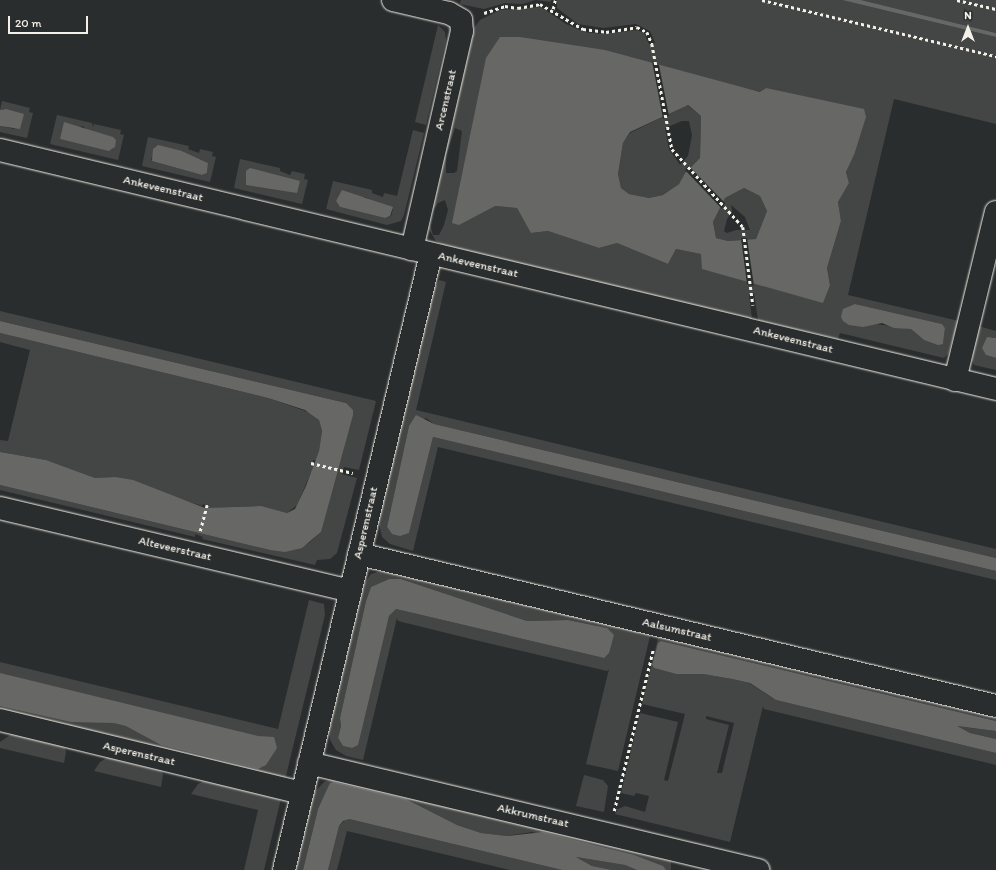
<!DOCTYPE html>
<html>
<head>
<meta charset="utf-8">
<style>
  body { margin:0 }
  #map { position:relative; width:996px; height:870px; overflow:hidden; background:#2a2d2e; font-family:Itim,sans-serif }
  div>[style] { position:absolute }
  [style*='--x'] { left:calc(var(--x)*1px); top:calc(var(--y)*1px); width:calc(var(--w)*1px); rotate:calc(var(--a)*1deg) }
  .green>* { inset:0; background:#444645 }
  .water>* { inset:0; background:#676866 }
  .pier>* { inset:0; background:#2a2d2e }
  .path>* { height:2.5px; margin-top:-1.25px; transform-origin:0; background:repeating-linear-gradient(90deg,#f4f1e8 0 3px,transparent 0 6px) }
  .roads { filter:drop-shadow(0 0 1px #f4f1e8) drop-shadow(0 0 1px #f4f1e8) }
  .minor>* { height:22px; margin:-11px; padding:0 11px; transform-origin:11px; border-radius:11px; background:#2a2d2e }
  span { translate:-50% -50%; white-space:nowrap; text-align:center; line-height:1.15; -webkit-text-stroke:3px #2a2d2e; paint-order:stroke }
  .street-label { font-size:12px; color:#f4f1e8 }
  .north { position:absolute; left:948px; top:8px; width:40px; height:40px; -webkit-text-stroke:3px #2a2d2e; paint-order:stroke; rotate:0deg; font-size:11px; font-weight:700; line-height:16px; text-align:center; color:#f4f1e8 }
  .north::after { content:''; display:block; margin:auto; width:14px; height:18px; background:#f4f1e8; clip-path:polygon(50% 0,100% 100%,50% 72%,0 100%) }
  .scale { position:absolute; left:8px; top:16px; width:80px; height:18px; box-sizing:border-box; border:2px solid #f4f1e8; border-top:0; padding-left:5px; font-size:12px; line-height:14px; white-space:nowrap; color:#f4f1e8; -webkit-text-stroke:3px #2a2d2e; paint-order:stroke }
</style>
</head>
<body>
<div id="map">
  <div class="green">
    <i style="clip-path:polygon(461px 0,552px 0,550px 2px,536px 0,522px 4px,505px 3px,484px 9px,460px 4px)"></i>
    <i style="clip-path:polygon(evenodd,557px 0,842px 0,996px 37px,996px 124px,894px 99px,848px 295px,959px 321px,948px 354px,944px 358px,840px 333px,838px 339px,758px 320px,754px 293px,749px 295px,752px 319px,445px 246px,436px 241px,428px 228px,429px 217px,474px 28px,480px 20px,500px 10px,541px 7px,566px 24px,584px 32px,603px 34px,637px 30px,644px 33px,649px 44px,655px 43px,650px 31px,636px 24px,603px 28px,578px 24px,557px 8px,557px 0,520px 37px,761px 92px,766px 88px,854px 155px,846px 172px,849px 183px,838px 202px,841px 221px,827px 268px,830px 285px,702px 269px,702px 254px,676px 249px,668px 264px,617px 243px,599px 248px,548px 231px,532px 233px,517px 208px,495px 206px,520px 37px,557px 0,455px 128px,462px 131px,457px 171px,454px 173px,446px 173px,446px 155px,455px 128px,557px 0,445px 200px,448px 210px,444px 225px,439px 235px,433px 235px,430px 225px,431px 213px,438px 203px,445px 200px,557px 0,855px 304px,942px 324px,945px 328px,943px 344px,924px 340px,911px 329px,876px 324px,855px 304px)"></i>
    <i style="clip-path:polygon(861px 0,996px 0,996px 33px)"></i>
    <i style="clip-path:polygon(438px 25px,445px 32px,446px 41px,426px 125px,415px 122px)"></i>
    <i style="clip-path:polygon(2px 101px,30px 108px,29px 112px,33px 113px,27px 138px,0 132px,0 126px,15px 129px,6px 109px,0 110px)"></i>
    <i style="clip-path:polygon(evenodd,687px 105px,701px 116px,700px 158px,685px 173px,679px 184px,663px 195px,649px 198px,629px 194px,621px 188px,618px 174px,623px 143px,630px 133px,687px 105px,682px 121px,689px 121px,692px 135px,688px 156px,680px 165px,669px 149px,665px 128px,682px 121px)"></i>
    <i style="clip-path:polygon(evenodd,57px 115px,92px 123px,93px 127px,94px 124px,121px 130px,120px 134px,124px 135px,118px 160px,50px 144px,57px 115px,82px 126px,88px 130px,113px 150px,60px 139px,82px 126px)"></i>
    <i style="clip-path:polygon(evenodd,413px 130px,424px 133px,404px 215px,401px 221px,387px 225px,326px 209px,333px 181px,372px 190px,372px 193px,383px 197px,384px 193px,397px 196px,413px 130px,365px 197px,393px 209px,391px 216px,385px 218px,340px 207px,336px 201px,365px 197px)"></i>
    <i style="clip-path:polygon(evenodd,148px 137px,189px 146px,188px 149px,199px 153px,200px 149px,213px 152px,212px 156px,216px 157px,210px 182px,142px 166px,148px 137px,182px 151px,208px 163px,207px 173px,202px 175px,152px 161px,151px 158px,182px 151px)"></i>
    <i style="clip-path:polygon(240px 159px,280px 168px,280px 171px,290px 175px,292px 171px,305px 174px,304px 179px,308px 180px,302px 204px,234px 188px)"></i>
    <i style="clip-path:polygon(evenodd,744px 188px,760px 196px,767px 211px,756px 239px,728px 241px,716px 238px,713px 222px,725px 198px,744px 188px,731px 205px,745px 217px,750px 230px,736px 230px,727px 233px,724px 231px,727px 219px,732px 211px,731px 205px)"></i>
    <i style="clip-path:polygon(439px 280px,446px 282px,416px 410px,996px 549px,996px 558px,434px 424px,426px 418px,409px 426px,387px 527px,392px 534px,409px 533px,433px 437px,996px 571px,996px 580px,438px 447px,413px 551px,390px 544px,382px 537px,378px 520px,433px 291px)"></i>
    <i style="clip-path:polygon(0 311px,376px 401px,359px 470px,344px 467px,342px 474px,357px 478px,337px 553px,330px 559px,317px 560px,315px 565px,202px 539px,203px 537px,195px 534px,195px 537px,0 490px,0 485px,270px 550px,294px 550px,309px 543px,321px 532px,346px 403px,0 321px)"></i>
    <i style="clip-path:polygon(978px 326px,996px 331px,996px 338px,992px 337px,986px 355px,996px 358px,996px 370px,974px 365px,972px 360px)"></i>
    <i style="clip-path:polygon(0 333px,268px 398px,311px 413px,319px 420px,322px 431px,319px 451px,316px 460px,313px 460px,313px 468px,297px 505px,287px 513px,259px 506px,210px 508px,203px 504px,202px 506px,115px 477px,95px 478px,46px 460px,0 452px,0 440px,8px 441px,30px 350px,0 342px)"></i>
    <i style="clip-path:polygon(evenodd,387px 569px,651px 632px,618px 771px,586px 764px,609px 669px,607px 671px,479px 641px,398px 621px,397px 618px,363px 760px,346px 756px,336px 750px,330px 740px,329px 727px,362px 587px,371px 574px,387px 569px,389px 579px,401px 579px,527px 621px,568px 620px,607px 628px,604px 658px,396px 609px,389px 616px,352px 748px,343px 746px,338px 738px,341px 726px,340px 718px,366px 601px,371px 587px,389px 579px)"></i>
    <i style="clip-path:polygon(309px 600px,324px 604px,325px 615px,285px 780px,0 711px,0 662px,278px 729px)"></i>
    <i style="clip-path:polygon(evenodd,659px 634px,996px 715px,996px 721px,661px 641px,658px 643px,652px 665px,654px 668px,676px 674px,703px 674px,732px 679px,749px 683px,776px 700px,996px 753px,996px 765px,764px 709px,763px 706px,730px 842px,615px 814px,618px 809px,625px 806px,645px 812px,649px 796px,636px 793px,634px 796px,621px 793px,640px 713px,678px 722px,664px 780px,668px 781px,685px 714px,642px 704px,659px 634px,706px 716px,734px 723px,722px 773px,717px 773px,729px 725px,706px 719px,706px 716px)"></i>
    <i style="clip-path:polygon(956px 726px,996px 731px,996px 739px,970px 733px)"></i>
    <i style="clip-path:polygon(13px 733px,64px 746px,66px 752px,64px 763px,0 748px,0 742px)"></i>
    <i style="clip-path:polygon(110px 756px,161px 769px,163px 775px,161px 787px,94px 771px,100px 762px)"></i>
    <i style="clip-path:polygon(584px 775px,603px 780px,608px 786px,604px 812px,576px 806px)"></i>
    <i style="clip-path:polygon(336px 778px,671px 858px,671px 870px,666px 870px,662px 866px,532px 832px,507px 836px,481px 833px,457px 825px,406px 799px,335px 782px,318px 809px,303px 870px,296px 870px,313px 794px,324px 782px)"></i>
    <i style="clip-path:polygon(208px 779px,282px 794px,264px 870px,244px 870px,258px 810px,191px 794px,198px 784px)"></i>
    <i style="clip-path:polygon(346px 819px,349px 819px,562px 870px,510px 870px,347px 831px,337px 870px,328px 870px,339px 826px)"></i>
    <i style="clip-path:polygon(576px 857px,625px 865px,637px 870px,612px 870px,592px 866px)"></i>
  </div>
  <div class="water">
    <i style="clip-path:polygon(842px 0,861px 0,996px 33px,996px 37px)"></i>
    <i style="clip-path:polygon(evenodd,500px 37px,520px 37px,605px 50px,760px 92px,766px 88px,864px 109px,866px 117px,854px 155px,846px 172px,849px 183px,838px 202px,841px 221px,827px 268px,830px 285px,823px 303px,702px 269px,701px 254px,676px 249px,668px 264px,617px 243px,599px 248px,548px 231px,531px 233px,517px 208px,495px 206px,459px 225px,452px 223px,486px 58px,500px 37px,688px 105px,701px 116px,700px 158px,685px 173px,679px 184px,663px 195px,649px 198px,629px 194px,621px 188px,618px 174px,623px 143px,630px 132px,688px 105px,500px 37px,744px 188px,760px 196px,767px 211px,756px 239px,728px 241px,716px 238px,713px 222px,725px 198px,744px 188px)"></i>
    <i style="clip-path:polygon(6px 109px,24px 114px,20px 129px,0 126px,0 110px)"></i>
    <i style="clip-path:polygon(64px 122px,113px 137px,116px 140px,115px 147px,109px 151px,60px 139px)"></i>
    <i style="clip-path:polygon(158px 145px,182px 151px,208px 163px,207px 173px,202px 175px,152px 161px,153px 149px)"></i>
    <i style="clip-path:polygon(250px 168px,300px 181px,297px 193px,246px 185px,246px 171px)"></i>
    <i style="clip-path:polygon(342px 190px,393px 207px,390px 216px,385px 218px,340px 207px,336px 201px)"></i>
    <i style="clip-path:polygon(855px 304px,942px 324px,945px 328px,943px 344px,938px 345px,924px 340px,911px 329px,894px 328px,882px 323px,863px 327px,849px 325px,843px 321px,841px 317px,843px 309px)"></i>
    <i style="clip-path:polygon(0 321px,346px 403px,353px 410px,353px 415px,321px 532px,302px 548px,285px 552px,270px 550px,0 485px,0 452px,46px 460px,95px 478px,115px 477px,133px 480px,205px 508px,261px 506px,287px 513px,295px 509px,306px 486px,319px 451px,322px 431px,319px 420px,305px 410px,268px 398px,0 333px)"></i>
    <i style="clip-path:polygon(987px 337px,996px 338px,996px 358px,986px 355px,982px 348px)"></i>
    <i style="clip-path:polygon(416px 415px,434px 424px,996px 558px,996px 571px,433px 437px,409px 533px,400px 536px,392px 534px,387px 527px,409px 426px)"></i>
    <i style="clip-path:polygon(389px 579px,401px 579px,527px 621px,568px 620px,607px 628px,614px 635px,609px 653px,604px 658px,396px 609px,389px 616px,358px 745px,352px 748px,343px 746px,338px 738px,341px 726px,340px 718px,366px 601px,371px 587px)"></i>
    <i style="clip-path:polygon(661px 641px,996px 721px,996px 731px,957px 726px,970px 733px,996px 739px,996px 753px,776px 700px,750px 683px,732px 679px,703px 674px,676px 674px,654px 668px,652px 665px,658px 643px)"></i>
    <i style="clip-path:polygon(0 673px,258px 736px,274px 737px,277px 748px,266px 765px,258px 769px,161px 745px,126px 726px,114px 723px,71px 722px,0 706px)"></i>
    <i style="clip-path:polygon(334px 782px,406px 799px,457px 825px,481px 833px,507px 836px,543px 832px,634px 855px,663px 866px,666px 870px,637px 870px,625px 865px,576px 857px,592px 866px,612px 870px,562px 870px,349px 819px,343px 821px,339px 826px,328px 870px,303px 870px,318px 809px,330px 783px)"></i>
  </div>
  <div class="pier">
    <i style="clip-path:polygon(652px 61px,659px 65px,669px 116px,663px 119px)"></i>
    <i style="clip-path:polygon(689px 166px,725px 203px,722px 209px,685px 170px)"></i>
    <i style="clip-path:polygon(741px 238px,747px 238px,754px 286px,747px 284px)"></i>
  </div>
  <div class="path">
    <i style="--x:762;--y:0;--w:241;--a:13.5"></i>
    <i style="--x:957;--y:0;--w:40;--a:13"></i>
    <i style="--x:553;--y:9;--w:9;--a:-77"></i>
    <i style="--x:484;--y:13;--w:22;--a:-18"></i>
    <i style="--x:505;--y:6;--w:13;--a:9"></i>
    <i style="--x:518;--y:8;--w:22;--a:-10"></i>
    <i style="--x:540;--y:4;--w:50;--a:30.2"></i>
    <i style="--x:583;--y:29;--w:23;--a:7"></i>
    <i style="--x:606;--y:32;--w:31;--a:-9"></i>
    <i style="--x:637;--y:27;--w:11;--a:27"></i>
    <i style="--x:647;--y:32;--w:13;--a:67"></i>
    <i style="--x:652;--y:44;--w:107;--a:79.2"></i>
    <i style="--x:672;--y:149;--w:105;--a:47.7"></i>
    <i style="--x:743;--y:227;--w:79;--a:82.7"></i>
    <i style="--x:311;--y:463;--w:43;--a:13.4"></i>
    <i style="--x:200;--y:531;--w:27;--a:-75"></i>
    <i style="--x:614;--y:811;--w:166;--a:-76.4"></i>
  </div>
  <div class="roads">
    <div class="minor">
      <i style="--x:393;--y:0;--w:57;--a:13.1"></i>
      <i style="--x:449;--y:13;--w:14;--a:30"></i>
      <i style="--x:461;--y:20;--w:11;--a:85"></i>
      <i style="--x:462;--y:31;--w:224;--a:102.9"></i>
      <i style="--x:0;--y:150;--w:1024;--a:13.49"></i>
      <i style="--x:955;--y:380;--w:173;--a:-76.3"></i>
      <i style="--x:0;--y:508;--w:360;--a:13.3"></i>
      <i style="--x:359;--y:554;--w:655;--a:13.42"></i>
      <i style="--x:0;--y:720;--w:311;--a:13.6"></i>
      <i style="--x:309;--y:763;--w:462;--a:13.4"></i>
      <i style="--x:284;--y:870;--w:633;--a:-76.58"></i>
    </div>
  </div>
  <div class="street-label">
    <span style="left:446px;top:100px;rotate:-77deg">Arcenstraat</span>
    <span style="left:163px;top:189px;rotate:13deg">Ankeveenstraat</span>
    <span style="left:478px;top:265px;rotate:13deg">Ankeveenstraat</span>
    <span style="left:793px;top:340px;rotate:14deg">Ankeveenstraat</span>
    <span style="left:366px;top:523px;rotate:-77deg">Asperenstraat</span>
    <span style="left:175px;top:549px;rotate:13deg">Alteveerstraat</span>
    <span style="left:677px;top:630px;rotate:13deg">Aalsumstraat</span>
    <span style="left:139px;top:754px;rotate:13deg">Asperenstraat</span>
    <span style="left:533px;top:816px;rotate:13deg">Akkrumstraat</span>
  </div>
  <div class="north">N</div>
  <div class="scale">20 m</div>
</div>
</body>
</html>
